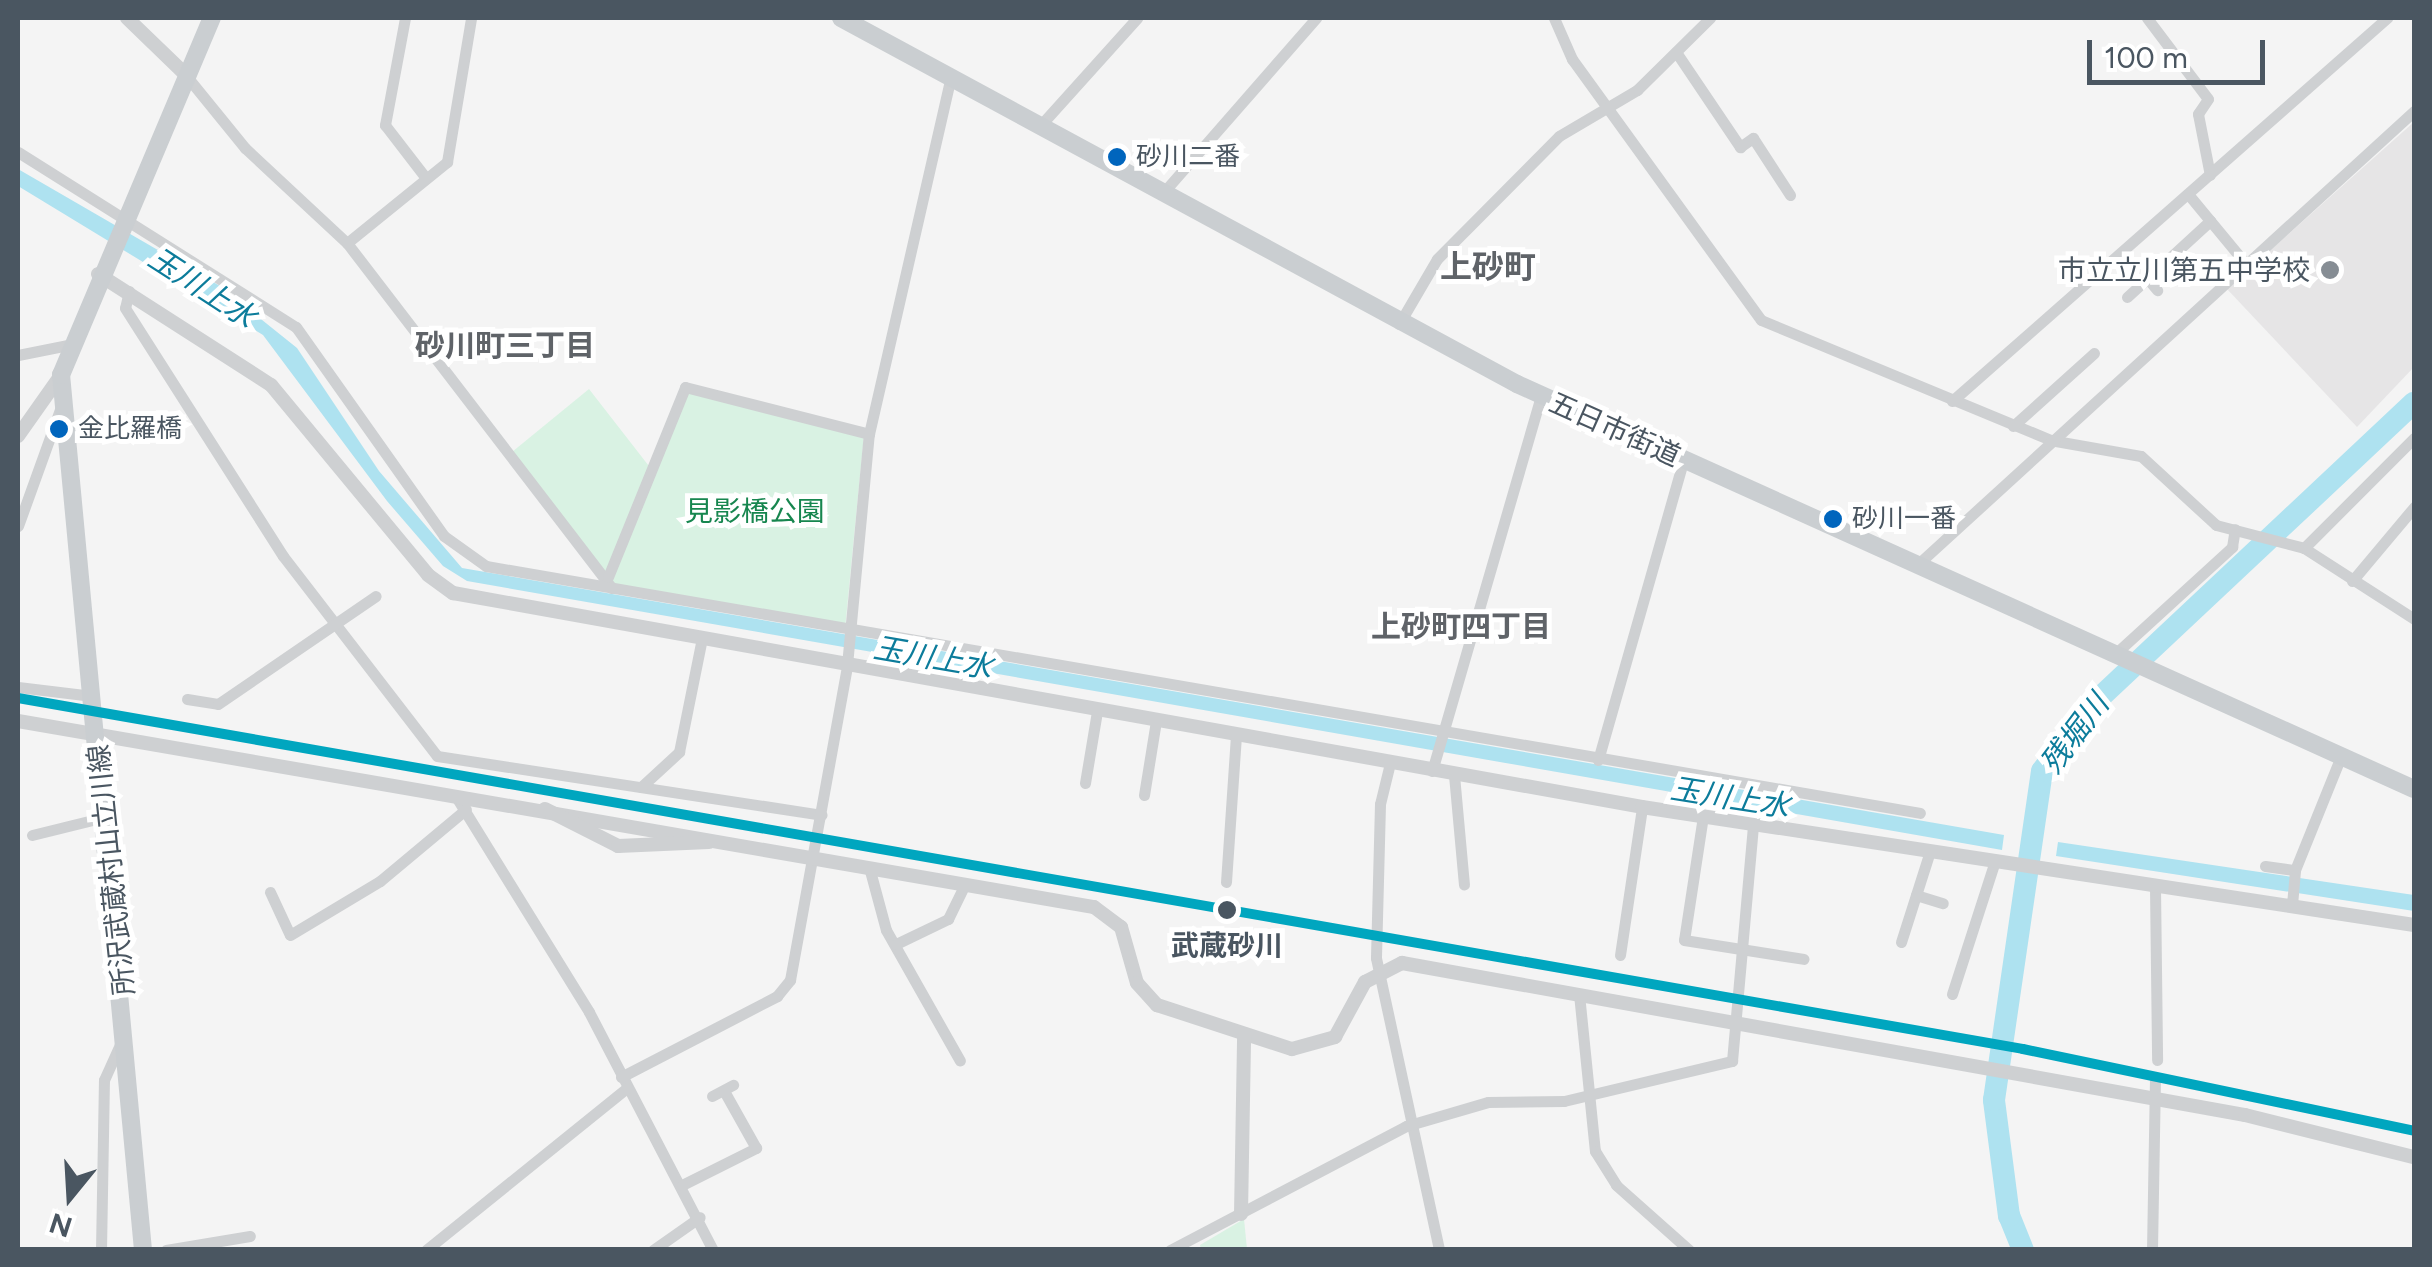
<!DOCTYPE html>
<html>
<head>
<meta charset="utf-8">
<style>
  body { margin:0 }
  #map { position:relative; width:2432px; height:1267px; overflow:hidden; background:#f4f4f4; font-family:Figtree,"Noto Sans JP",sans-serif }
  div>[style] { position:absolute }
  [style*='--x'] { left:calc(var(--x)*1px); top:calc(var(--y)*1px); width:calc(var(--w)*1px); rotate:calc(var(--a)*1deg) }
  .education>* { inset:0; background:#e6e5e6 }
  .green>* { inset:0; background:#d9f2e3 }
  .water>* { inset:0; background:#aee2f0 }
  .river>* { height:22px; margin:-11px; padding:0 11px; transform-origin:11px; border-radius:11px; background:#aee2f0 }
  .minor>* { height:11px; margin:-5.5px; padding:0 5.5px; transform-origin:5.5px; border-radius:5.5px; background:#ced0d2 }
  .tertiary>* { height:14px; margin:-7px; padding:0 7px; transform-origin:7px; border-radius:7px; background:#ced0d2 }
  .primary>* { height:18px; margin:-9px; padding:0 9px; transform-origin:9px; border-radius:9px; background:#caced1 }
  .rail-1>* { height:10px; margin:-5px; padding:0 5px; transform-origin:5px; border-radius:5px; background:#00a6bf }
  .dots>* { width:28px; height:28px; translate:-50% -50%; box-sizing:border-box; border:5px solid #fff; border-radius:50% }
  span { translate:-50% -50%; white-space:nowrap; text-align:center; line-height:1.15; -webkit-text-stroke:10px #fff; paint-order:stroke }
  .bus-label { font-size:26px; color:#4a5661 }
  .left { translate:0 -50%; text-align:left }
  .poi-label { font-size:28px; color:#4a5661 }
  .right { translate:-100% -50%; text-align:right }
  .street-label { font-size:28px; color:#4a5661 }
  .park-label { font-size:28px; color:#17864f }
  .stop-label { font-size:28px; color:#4a5661; font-weight:700 }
  .water-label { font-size:30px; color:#0c7c9b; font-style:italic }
  .neighbourhood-label { font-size:30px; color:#5f6368; font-weight:700 }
  .quarter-label { font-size:32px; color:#5f6368; font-weight:700 }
  .frame { position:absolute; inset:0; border:20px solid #4a5661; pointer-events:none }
  .north { position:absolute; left:20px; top:1147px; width:100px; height:100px; -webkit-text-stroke:8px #fff; paint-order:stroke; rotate:198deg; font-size:28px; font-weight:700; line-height:40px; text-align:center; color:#4a5661 }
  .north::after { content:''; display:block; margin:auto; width:35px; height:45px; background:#4a5661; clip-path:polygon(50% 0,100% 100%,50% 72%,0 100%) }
  .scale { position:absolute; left:2087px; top:40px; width:178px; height:45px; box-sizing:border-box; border:5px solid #4a5661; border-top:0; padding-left:12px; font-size:30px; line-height:35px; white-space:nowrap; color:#4a5661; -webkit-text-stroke:8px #fff; paint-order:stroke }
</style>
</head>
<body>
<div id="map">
  <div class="education">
    <i style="clip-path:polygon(2414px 122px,2414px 367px,2357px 427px,2227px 289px)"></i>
  </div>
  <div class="green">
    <i style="clip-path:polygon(589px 389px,652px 470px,689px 392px,864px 435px,845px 629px,615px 584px,512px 452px)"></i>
    <i style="clip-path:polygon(1244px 1219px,1247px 1249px,1201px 1249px,1200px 1245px)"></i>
  </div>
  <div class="water">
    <i style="clip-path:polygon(18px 169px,220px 286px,297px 348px,379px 471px,462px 568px,2004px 835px,2002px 850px,467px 581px,443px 566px,387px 501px,263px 335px,18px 186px)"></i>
    <i style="clip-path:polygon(2058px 842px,2414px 895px,2414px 911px,2056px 856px)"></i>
  </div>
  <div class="river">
    <i style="--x:2023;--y:1250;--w:37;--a:-112"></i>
    <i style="--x:2009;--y:1216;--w:117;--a:-97.4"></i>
    <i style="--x:1994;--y:1100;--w:332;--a:-81.7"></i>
    <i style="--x:2042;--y:771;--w:84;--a:-52.7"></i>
    <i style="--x:2093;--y:704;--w:440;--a:-43.2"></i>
  </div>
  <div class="minor">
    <i style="--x:405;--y:18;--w:109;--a:100.6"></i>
    <i style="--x:385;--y:125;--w:67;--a:52.3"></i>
    <i style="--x:1554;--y:18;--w:45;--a:66.3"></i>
    <i style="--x:1572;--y:59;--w:322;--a:54.1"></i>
    <i style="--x:1761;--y:320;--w:313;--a:22.5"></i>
    <i style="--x:2050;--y:440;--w:92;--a:10"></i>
    <i style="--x:2141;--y:456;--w:102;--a:42.6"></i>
    <i style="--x:2216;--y:525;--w:91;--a:14.6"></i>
    <i style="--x:2304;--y:548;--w:131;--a:32.8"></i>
    <i style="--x:2147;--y:18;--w:101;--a:53"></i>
    <i style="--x:2208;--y:99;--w:18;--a:124"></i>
    <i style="--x:2198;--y:114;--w:62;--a:78.9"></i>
    <i style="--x:1676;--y:52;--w:115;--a:56"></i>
    <i style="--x:1740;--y:147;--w:16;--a:-35"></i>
    <i style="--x:1753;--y:138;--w:68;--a:57"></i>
    <i style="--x:184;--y:73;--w:97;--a:50.9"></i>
    <i style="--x:245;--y:148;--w:139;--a:43"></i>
    <i style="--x:347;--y:243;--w:435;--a:52.5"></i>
    <i style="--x:1039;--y:127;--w:147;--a:-48"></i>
    <i style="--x:18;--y:152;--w:328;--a:32.2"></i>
    <i style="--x:296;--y:327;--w:256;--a:54.7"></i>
    <i style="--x:444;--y:536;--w:52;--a:35.5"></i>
    <i style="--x:486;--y:566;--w:1455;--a:9.77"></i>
    <i style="--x:1162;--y:194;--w:234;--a:-48.8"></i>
    <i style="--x:2188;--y:194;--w:89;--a:50.4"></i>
    <i style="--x:347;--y:243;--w:129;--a:-39"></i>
    <i style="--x:447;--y:162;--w:146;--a:-80.5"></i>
    <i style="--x:2147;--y:278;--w:16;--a:50"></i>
    <i style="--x:129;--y:291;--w:17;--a:103"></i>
    <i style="--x:125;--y:308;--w:294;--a:57.5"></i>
    <i style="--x:283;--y:556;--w:252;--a:52.4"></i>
    <i style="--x:437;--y:756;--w:389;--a:8.7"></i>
    <i style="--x:2127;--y:297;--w:113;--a:-42.5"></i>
    <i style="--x:1399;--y:324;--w:75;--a:-59.7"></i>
    <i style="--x:1437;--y:259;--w:173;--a:-45.2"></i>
    <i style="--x:1559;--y:136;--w:91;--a:-30.5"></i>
    <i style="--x:1637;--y:90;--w:103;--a:-44.6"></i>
    <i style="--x:18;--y:355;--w:51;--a:-11.3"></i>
    <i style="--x:1952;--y:401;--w:580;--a:-41.36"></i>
    <i style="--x:2013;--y:426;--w:109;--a:-42"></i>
    <i style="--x:18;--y:526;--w:133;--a:-70.2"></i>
    <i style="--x:2304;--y:548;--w:156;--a:-45"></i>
    <i style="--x:1917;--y:565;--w:673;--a:-42.41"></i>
    <i style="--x:608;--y:577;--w:205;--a:-67.9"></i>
    <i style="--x:685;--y:387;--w:190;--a:14.3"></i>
    <i style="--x:2352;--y:581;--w:97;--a:-50"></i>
    <i style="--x:2115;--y:654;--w:159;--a:-42.4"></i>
    <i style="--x:2232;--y:547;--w:18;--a:-81"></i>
    <i style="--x:18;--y:687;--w:75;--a:6.9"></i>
    <i style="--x:187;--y:699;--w:31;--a:9"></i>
    <i style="--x:218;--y:704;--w:191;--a:-34.4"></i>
    <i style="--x:1598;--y:760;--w:313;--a:-74.1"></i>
    <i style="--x:1390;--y:763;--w:42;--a:103.7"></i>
    <i style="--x:1380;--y:804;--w:154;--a:91.5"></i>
    <i style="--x:1376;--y:958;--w:299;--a:77.8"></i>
    <i style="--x:1432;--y:771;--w:391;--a:-73.8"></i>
    <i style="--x:1454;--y:775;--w:110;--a:84.8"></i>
    <i style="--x:1085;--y:783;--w:73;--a:-80.5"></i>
    <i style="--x:641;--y:787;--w:52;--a:-42.6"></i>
    <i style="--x:679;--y:752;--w:116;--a:-78.6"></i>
    <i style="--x:455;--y:795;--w:255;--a:58.3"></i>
    <i style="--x:589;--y:1012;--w:268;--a:62.5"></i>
    <i style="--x:1144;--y:795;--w:75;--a:-80.8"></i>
    <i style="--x:1703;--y:816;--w:125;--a:98.7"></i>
    <i style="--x:1684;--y:940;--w:121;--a:9"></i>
    <i style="--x:32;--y:835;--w:75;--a:-13.9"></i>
    <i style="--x:2265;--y:866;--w:30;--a:8"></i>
    <i style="--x:869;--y:867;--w:65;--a:74.9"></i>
    <i style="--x:886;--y:930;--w:150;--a:60.5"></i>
    <i style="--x:1226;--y:882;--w:147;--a:-86.1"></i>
    <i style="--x:2155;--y:887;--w:173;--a:89.3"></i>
    <i style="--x:270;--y:892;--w:47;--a:65.1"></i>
    <i style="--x:290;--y:935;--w:105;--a:-31"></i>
    <i style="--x:380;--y:881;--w:112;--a:-39.9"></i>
    <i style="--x:1916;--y:895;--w:28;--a:17"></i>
    <i style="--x:2292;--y:905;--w:35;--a:-85"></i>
    <i style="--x:2295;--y:870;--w:123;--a:-68"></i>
    <i style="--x:1901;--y:942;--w:96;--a:-72.3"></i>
    <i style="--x:896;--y:944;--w:58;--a:-25.7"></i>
    <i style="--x:948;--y:919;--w:39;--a:-64"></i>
    <i style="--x:1620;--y:955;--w:150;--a:-81.5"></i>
    <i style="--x:1579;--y:994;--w:158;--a:84.2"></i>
    <i style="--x:1595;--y:1151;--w:40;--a:58"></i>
    <i style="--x:1616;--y:1185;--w:98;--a:41.7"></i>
    <i style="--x:1952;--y:994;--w:140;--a:-72.1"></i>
    <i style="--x:621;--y:1077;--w:176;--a:-27.4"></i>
    <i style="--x:777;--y:996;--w:21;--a:-51"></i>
    <i style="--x:790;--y:980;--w:320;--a:-79.7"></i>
    <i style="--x:847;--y:665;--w:232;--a:-84.6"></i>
    <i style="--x:869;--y:434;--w:366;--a:-77.1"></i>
    <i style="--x:712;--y:1096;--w:24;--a:-28"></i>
    <i style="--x:682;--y:1185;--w:83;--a:-26.6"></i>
    <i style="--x:756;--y:1148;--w:65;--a:-119.3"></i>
    <i style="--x:101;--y:1250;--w:170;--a:-89"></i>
    <i style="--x:104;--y:1080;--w:46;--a:-65.7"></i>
    <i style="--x:166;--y:1250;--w:85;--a:-9.5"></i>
    <i style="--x:426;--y:1250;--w:258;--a:-38.9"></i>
    <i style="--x:653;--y:1250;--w:57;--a:-35.1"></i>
    <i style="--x:1170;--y:1250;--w:267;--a:-27.7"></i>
    <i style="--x:1406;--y:1126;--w:85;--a:-16.3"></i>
    <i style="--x:1488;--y:1102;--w:76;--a:-0.8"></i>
    <i style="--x:1564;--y:1101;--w:173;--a:-13.4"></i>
    <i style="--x:1732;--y:1061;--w:238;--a:-84.9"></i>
    <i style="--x:2152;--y:1250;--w:172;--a:-89"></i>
  </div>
  <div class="tertiary">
    <i style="--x:127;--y:18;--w:79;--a:44"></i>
    <i style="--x:98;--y:274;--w:206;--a:32.7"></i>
    <i style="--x:271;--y:385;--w:246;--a:50.4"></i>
    <i style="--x:428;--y:575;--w:31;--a:36"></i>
    <i style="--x:453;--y:593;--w:1208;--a:10.2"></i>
    <i style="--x:1642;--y:807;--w:781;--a:8.69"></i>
    <i style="--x:18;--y:436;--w:75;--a:-54.8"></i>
    <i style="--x:18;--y:721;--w:1092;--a:9.81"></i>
    <i style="--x:1094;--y:907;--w:34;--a:37"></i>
    <i style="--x:1121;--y:927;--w:58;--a:74.1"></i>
    <i style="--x:1137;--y:983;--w:30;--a:48"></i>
    <i style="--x:1157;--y:1005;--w:142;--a:18.1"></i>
    <i style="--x:1292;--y:1049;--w:45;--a:-15.6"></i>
    <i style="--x:1335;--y:1037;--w:63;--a:-61.4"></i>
    <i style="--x:1365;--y:982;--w:42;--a:-27.2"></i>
    <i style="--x:1402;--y:963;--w:857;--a:10.22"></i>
    <i style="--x:2245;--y:1115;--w:174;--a:14"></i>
    <i style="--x:545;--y:809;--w:82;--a:26.9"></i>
    <i style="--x:618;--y:846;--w:91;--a:-2.5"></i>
    <i style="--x:1241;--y:1214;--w:180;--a:-89"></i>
  </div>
  <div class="primary">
    <i style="--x:841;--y:18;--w:769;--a:28.43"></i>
    <i style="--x:1517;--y:384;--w:984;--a:24.3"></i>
    <i style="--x:143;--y:1250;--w:879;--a:-95.35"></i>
    <i style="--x:61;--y:375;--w:388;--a:-67.1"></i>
  </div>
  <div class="rail-1">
    <i style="--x:18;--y:698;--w:2035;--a:9.93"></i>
    <i style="--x:2023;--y:1049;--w:400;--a:11.8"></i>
  </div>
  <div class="dots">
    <i style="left:1117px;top:157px;background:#0065bd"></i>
    <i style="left:2330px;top:270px;background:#868d94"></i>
    <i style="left:59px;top:429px;background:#0065bd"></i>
    <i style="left:1833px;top:519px;background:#0065bd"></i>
    <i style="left:1227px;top:910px;background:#4a5661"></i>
  </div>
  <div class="bus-label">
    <span class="left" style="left:1136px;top:157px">砂川二番</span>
    <span class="left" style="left:78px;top:429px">金比羅橋</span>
    <span class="left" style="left:1852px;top:519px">砂川一番</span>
  </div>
  <div class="poi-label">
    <span class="right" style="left:2310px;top:270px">市立立川第五中学校</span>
  </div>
  <div class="street-label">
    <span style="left:1615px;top:429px;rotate:24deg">五日市街道</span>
    <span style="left:111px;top:870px;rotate:-96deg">所沢武蔵村山立川線</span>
  </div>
  <div class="park-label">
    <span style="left:755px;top:511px">見影橋公園</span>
  </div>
  <div class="stop-label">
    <span style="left:1227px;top:945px">武蔵砂川</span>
  </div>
  <div class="water-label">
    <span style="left:202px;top:288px;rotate:33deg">玉川上水</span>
    <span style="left:933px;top:658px;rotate:10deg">玉川上水</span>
    <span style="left:2075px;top:734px;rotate:-53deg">残堀川</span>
    <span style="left:1730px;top:798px;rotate:9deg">玉川上水</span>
  </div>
  <div class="neighbourhood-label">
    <span style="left:505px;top:346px">砂川町三丁目</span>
    <span style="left:1461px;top:627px">上砂町四丁目</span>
  </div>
  <div class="quarter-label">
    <span style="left:1488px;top:267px">上砂町</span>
  </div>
  <div class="frame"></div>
  <div class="north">N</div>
  <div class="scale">100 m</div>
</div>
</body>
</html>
